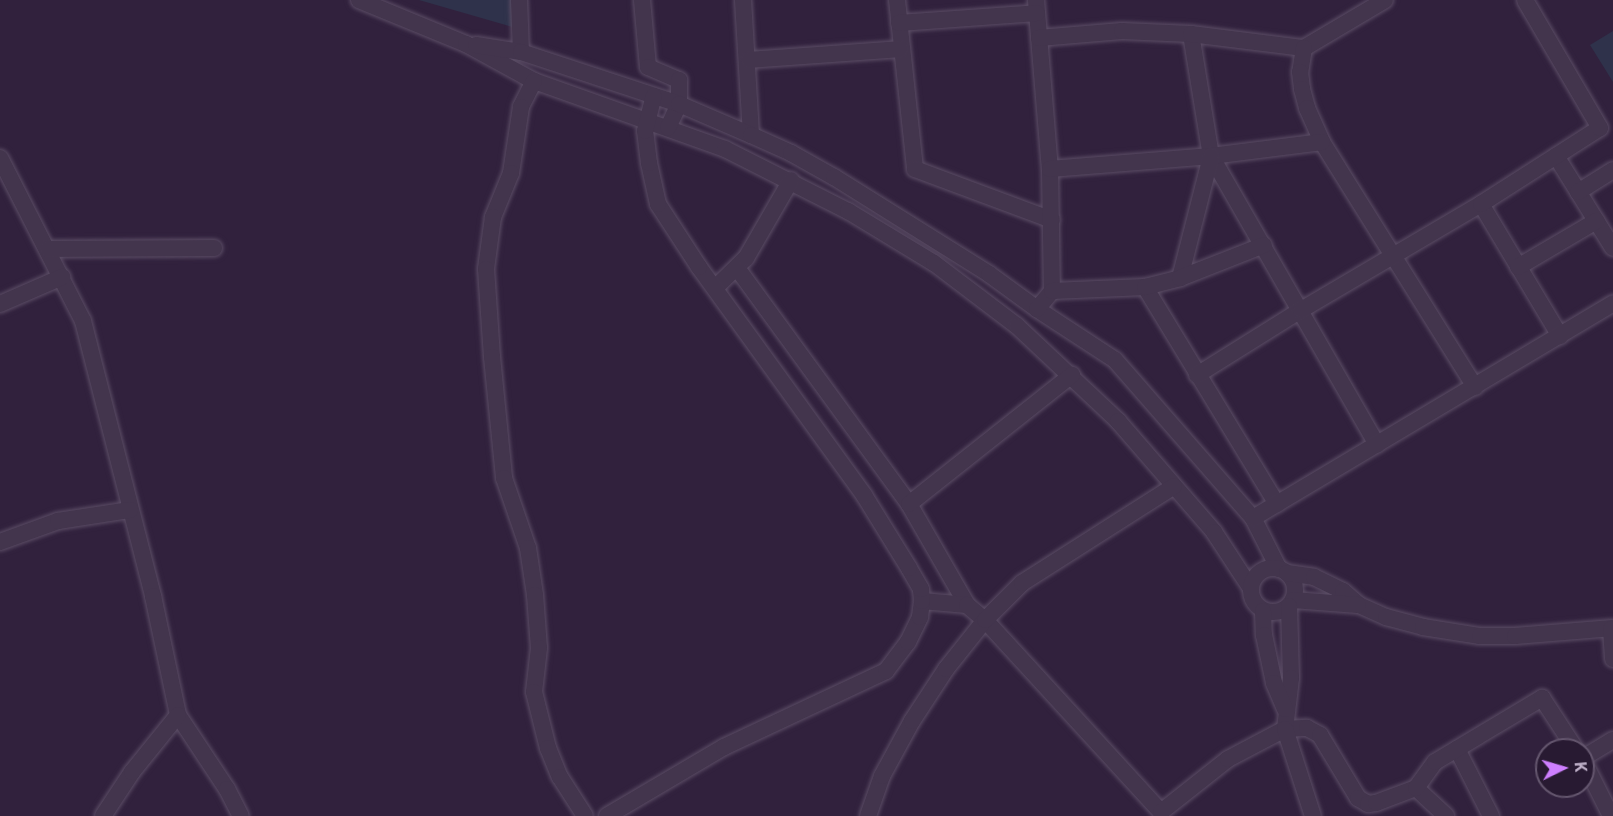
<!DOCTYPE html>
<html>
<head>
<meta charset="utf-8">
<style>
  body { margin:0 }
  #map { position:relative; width:1613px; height:816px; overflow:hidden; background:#31213d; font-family:"Noto Sans",sans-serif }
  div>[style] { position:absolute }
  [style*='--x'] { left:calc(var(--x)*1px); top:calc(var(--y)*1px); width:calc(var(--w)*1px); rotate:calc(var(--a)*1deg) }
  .green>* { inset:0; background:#2f324b }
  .roads { filter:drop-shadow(0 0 2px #5b4d65) drop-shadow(0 0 2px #5b4d65) }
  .street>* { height:16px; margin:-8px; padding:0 8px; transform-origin:8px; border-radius:8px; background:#43354d }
  .street>.ring { margin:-8px; padding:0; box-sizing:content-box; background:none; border:16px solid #43354d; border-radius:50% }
  span { translate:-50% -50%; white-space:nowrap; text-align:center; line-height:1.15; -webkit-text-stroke:6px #281a32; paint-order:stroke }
  .north { position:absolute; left:1535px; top:738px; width:60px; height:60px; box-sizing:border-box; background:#281a32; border:2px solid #64566e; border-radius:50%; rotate:85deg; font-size:16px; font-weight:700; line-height:24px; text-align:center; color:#bfb0c9 }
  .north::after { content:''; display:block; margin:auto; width:21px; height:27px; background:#ce7fff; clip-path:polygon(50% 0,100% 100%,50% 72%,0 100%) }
</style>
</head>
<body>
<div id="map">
  <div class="green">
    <i style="clip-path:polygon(419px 0,514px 0,516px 28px)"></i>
    <i style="clip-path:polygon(1613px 31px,1613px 82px,1590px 45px)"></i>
  </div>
  <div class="roads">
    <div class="street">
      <i style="--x:359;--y:0;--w:116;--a:22.4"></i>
      <i style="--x:466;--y:44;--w:77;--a:28.6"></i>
      <i style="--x:534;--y:81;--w:203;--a:19.6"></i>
      <i style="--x:725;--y:149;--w:138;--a:26.8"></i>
      <i style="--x:848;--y:211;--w:100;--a:31.2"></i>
      <i style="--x:934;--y:263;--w:104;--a:37.2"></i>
      <i style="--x:1017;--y:326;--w:139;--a:43.2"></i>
      <i style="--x:1118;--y:421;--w:147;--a:49.1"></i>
      <i style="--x:1214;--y:532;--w:66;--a:56.8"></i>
      <i style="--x:519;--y:0;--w:52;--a:87.8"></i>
      <i style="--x:642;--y:0;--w:67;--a:84.9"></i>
      <i style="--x:648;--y:67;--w:34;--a:23"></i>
      <i style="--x:679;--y:80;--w:24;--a:90"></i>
      <i style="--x:679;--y:104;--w:26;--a:115"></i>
      <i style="--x:743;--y:0;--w:135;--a:86.6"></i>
      <i style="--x:897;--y:0;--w:170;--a:83.9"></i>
      <i style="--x:915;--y:169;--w:146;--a:20.4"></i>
      <i style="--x:1036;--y:0;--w:170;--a:85.3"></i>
      <i style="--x:1050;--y:169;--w:122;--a:89.1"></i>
      <i style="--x:899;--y:23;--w:138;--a:-4.1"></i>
      <i style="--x:1191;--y:34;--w:124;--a:80.7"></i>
      <i style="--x:1211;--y:156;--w:333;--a:60.1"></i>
      <i style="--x:1039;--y:38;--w:83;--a:-4.8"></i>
      <i style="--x:1122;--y:31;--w:69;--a:2.5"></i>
      <i style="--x:1191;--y:34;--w:114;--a:7.1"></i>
      <i style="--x:1304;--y:48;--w:94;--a:-30.7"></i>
      <i style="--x:476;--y:45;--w:46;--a:8.8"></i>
      <i style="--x:521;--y:52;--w:166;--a:18.2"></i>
      <i style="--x:679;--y:104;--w:78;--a:23.3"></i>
      <i style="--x:751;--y:135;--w:44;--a:24.2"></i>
      <i style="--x:791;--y:153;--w:49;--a:29.2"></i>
      <i style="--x:834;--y:177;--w:183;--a:32"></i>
      <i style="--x:989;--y:274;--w:59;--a:36.1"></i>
      <i style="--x:1037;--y:309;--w:93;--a:33.2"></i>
      <i style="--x:1115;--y:360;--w:210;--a:48.9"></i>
      <i style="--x:1253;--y:518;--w:57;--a:63"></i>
      <i style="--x:1304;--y:48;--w:24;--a:99"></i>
      <i style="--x:1300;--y:72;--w:17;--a:83"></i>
      <i style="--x:1302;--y:89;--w:20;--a:75"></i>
      <i style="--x:1307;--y:108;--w:37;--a:66"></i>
      <i style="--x:1322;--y:142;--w:289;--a:58"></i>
      <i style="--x:749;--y:60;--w:152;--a:-4.1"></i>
      <i style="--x:534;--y:81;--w:29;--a:117"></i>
      <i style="--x:521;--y:107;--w:67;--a:98.6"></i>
      <i style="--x:511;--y:173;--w:48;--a:112.2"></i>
      <i style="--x:493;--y:217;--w:52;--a:97.7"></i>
      <i style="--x:486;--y:269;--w:88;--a:86.1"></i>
      <i style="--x:492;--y:357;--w:122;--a:84.3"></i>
      <i style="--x:504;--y:478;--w:74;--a:71.1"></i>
      <i style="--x:528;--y:548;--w:48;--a:81.5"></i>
      <i style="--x:535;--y:595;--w:53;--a:85.7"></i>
      <i style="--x:539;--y:648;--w:44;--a:96.5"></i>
      <i style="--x:534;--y:692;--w:58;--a:76"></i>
      <i style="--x:548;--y:748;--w:31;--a:68"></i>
      <i style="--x:560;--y:777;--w:46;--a:57.3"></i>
      <i style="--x:1556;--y:156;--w:108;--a:58.2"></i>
      <i style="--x:0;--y:158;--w:183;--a:63"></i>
      <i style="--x:83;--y:321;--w:284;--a:75.7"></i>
      <i style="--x:153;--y:596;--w:122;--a:78.1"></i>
      <i style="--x:178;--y:715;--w:89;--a:56.5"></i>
      <i style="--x:227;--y:789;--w:30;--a:63"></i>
      <i style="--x:1050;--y:169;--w:162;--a:-4.6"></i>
      <i style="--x:1211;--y:156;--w:112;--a:-7.2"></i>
      <i style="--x:1578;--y:192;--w:41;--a:-32.2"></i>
      <i style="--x:1481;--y:204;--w:154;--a:59.1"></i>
      <i style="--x:48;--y:249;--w:166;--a:-0.3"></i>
      <i style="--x:1518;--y:267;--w:91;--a:-30.5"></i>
      <i style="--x:737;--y:268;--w:292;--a:53.9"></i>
      <i style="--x:909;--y:504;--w:116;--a:60.1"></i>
      <i style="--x:1180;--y:278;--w:126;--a:-75.7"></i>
      <i style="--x:1145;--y:287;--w:254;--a:58.7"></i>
      <i style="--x:715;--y:288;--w:43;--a:-44.1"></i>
      <i style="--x:746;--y:258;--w:90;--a:-60"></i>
      <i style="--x:0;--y:304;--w:68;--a:-23.5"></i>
      <i style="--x:1037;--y:309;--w:23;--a:-50"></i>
      <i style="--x:1052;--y:291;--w:93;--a:-2.5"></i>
      <i style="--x:1145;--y:287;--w:36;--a:-14"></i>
      <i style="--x:1180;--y:278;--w:90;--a:-21.4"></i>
      <i style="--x:1197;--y:375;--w:123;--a:-32"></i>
      <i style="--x:1301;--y:310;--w:209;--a:-30.5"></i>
      <i style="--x:1481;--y:204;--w:141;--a:-32.6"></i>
      <i style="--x:1600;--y:128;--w:148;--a:-120.4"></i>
      <i style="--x:909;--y:504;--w:208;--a:-38.4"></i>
      <i style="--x:1253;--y:518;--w:419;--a:-30.8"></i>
      <i style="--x:0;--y:542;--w:62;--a:-19.9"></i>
      <i style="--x:58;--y:521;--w:73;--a:-8.7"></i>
      <i class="ring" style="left:1251px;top:568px;width:28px;height:28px"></i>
      <i style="--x:1287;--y:573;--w:27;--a:8"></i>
      <i style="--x:1314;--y:577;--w:32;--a:26"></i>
      <i style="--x:1343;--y:591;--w:21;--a:41"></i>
      <i style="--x:1359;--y:605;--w:30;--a:24"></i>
      <i style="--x:1386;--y:617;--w:38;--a:15"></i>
      <i style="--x:1423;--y:627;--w:58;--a:9"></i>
      <i style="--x:1480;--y:636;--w:35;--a:0"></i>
      <i style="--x:1515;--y:636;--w:98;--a:-4.7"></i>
      <i style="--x:1293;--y:600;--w:65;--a:4.4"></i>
      <i style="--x:922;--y:601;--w:45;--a:5.1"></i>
      <i style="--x:967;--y:605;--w:23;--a:40"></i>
      <i style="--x:985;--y:620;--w:260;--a:47.5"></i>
      <i style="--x:1161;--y:812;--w:85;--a:-38.3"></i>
      <i style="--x:1228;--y:759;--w:64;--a:-27.8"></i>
      <i style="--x:1285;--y:729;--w:22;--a:-3"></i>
      <i style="--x:1307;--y:728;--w:15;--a:28"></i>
      <i style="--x:1320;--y:735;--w:74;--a:58.9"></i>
      <i style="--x:1358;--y:798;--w:12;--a:31"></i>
      <i style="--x:1368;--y:804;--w:8;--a:-7"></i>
      <i style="--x:1376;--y:803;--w:43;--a:-20.6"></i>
      <i style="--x:1416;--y:788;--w:41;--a:43"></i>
      <i style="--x:1289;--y:606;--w:72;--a:88.4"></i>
      <i style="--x:1291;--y:678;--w:51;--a:96.7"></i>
      <i style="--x:1285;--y:729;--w:91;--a:72.2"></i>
      <i style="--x:1263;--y:611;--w:24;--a:88"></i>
      <i style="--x:1264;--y:635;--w:49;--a:78.2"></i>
      <i style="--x:1274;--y:683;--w:28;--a:67"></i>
      <i style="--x:1611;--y:629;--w:30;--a:86"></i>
      <i style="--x:1457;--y:749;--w:75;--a:63.1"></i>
      <i style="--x:1583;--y:758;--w:35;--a:-31"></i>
      <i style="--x:1583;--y:760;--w:63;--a:63.4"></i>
      <i style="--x:1416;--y:788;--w:32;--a:-54"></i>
      <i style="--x:1435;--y:762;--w:125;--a:-30.9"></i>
      <i style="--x:1542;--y:698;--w:62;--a:56.8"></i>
      <i style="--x:103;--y:816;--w:53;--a:-56.6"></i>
      <i style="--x:132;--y:772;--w:73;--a:-51.1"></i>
      <i style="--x:607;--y:816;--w:136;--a:-30.5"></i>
      <i style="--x:724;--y:747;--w:179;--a:-25.1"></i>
      <i style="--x:886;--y:671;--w:36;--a:-53"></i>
      <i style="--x:908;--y:642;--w:28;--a:-64"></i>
      <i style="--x:920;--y:617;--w:16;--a:-83"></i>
      <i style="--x:922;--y:601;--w:12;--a:-95"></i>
      <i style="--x:921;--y:589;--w:24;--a:-120"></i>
      <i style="--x:909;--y:568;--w:86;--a:-121.7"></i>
      <i style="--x:864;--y:495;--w:281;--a:-125.9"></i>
      <i style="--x:699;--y:267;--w:75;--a:-123.1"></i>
      <i style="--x:658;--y:204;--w:42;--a:-102.4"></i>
      <i style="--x:649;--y:163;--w:32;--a:-97"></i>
      <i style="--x:645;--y:131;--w:36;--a:-76"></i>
      <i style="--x:868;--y:816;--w:42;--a:-70.7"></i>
      <i style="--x:882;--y:776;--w:63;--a:-61.4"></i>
      <i style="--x:912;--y:721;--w:62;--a:-56.8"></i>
      <i style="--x:946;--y:669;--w:63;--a:-51.5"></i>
      <i style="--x:985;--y:620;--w:52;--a:-45"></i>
      <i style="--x:1022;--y:583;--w:180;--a:-32.5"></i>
    </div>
  </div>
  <div class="north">K</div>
</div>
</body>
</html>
